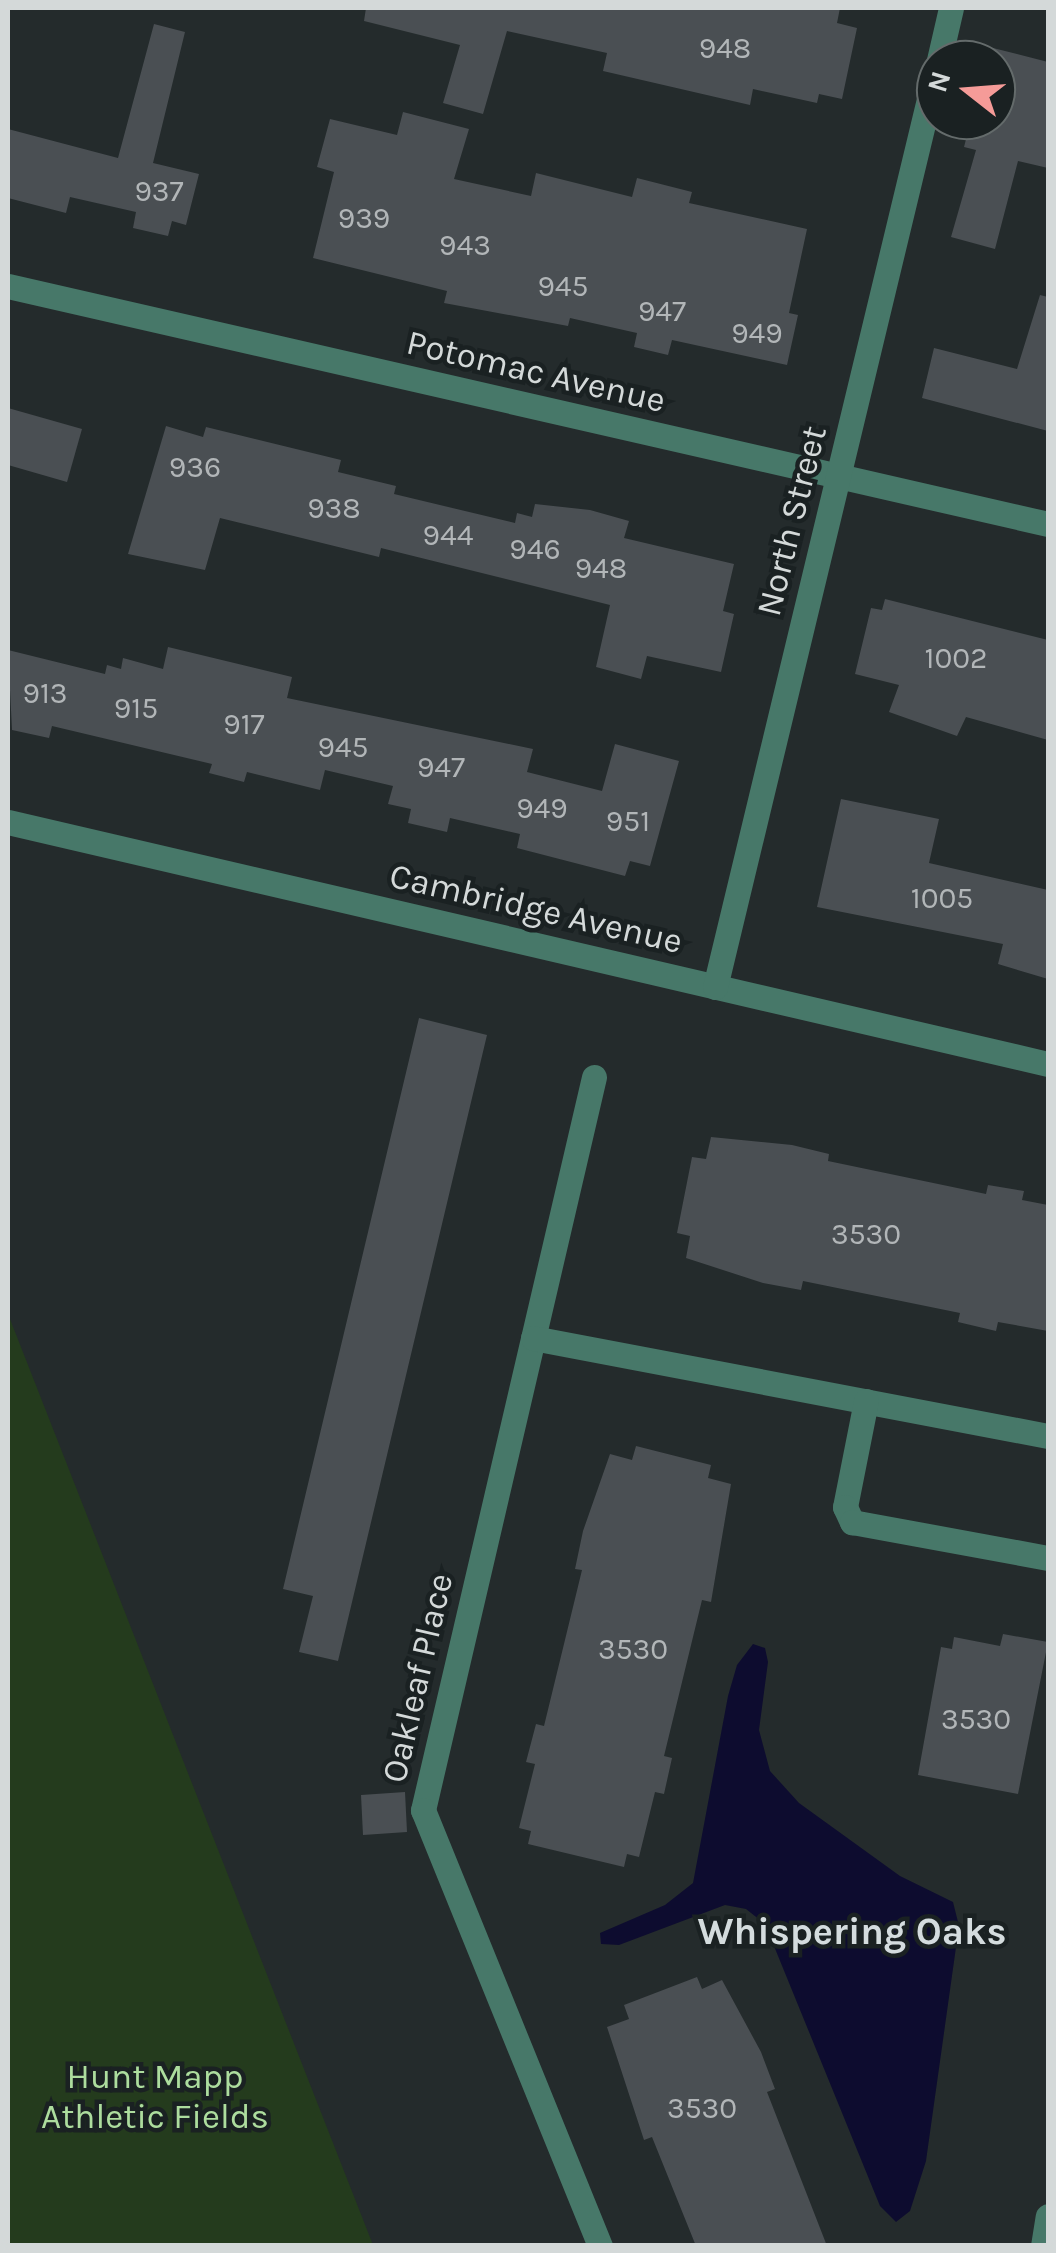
<!DOCTYPE html>
<html>
<head>
<meta charset="utf-8">
<style>
  body { margin:0 }
  #map { position:relative; width:1056px; height:2253px; overflow:hidden; background:#242b2c; font-family:Karla,sans-serif }
  div>[style] { position:absolute }
  [style*='--x'] { left:calc(var(--x)*1px); top:calc(var(--y)*1px); width:calc(var(--w)*1px); rotate:calc(var(--a)*1deg) }
  .green>* { inset:0; background:#243b1d }
  .water>* { inset:0; background:#0d0c2f }
  .building>* { inset:0; background:#4a4f53 }
  .minor>* { height:25px; margin:-12.5px; padding:0 12.5px; transform-origin:12.5px; border-radius:12.5px; background:#477869 }
  span { translate:-50% -50%; white-space:nowrap; text-align:center; line-height:1.15; -webkit-text-stroke:9px #1a2122; paint-order:stroke }
  .number-label { font-size:30px; color:#b2b6b8 }
  .number-label span { -webkit-text-stroke-width:0 }
  .street-label { font-size:35px; color:#d4d9d9 }
  .park-label { font-size:35px; color:#addd9e }
  .neighbourhood-label { font-size:38px; color:#d4dcde; font-weight:700 }
  .frame { position:absolute; inset:0; border:10px solid #d4d9d9; pointer-events:none }
  .north { position:absolute; left:916px; top:40px; width:100px; height:100px; box-sizing:border-box; background:#1a2122; border:2px solid #646b6b; border-radius:50%; rotate:287deg; font-size:28px; font-weight:700; line-height:40px; text-align:center; color:#d4d9d9 }
  .north::after { content:''; display:block; margin:auto; width:35px; height:45px; background:#f59b98; clip-path:polygon(50% 0,100% 100%,50% 72%,0 100%) }
</style>
</head>
<body>
<div id="map">
  <div class="green">
    <i style="clip-path:polygon(8px 1314px,373px 2245px,8px 2245px)"></i>
  </div>
  <div class="water">
    <i style="clip-path:polygon(753px 1644px,765px 1648px,768px 1662px,759px 1730px,770px 1771px,799px 1803px,900px 1876px,953px 1902px,959px 1926px,926px 2161px,910px 2211px,896px 2222px,880px 2206px,765px 1924px,746px 1909px,725px 1905px,619px 1945px,601px 1944px,600px 1933px,665px 1905px,693px 1883px,728px 1696px,737px 1665px)"></i>
  </div>
  <div class="building">
    <i style="clip-path:polygon(366px 8px,840px 8px,837px 23px,857px 28px,842px 99px,819px 94px,817px 103px,753px 89px,750px 105px,603px 71px,607px 53px,507px 31px,483px 114px,443px 103px,460px 45px,364px 21px)"></i>
    <i style="clip-path:polygon(154px 24px,185px 32px,153px 163px,199px 174px,186px 225px,172px 221px,168px 236px,133px 228px,136px 212px,70px 197px,66px 213px,8px 198px,8px 129px,118px 158px)"></i>
    <i style="clip-path:polygon(989px 47px,1048px 62px,1048px 168px,1018px 161px,995px 249px,951px 237px,976px 150px,964px 147px,971px 120px,996px 120px,996px 60px,986px 60px)"></i>
    <i style="clip-path:polygon(403px 112px,469px 129px,454px 179px,531px 196px,536px 173px,632px 197px,637px 178px,692px 192px,689px 203px,807px 229px,789px 313px,798px 315px,787px 365px,672px 340px,668px 355px,634px 347px,637px 333px,570px 318px,568px 326px,444px 303px,447px 291px,313px 258px,334px 172px,317px 167px,330px 119px,397px 135px)"></i>
    <i style="clip-path:polygon(1040px 295px,1048px 297px,1048px 431px,922px 398px,934px 348px,1017px 369px)"></i>
    <i style="clip-path:polygon(8px 408px,82px 429px,67px 482px,8px 465px)"></i>
    <i style="clip-path:polygon(166px 426px,203px 437px,206px 427px,341px 460px,338px 472px,396px 486px,394px 494px,515px 523px,517px 513px,532px 517px,535px 504px,590px 510px,629px 521px,624px 538px,734px 564px,723px 611px,734px 614px,721px 672px,647px 656px,641px 679px,596px 667px,610px 605px,381px 548px,379px 557px,220px 518px,205px 570px,128px 554px)"></i>
    <i style="clip-path:polygon(885px 599px,1048px 640px,1048px 740px,966px 717px,957px 736px,889px 712px,899px 685px,855px 674px,871px 608px,882px 610px)"></i>
    <i style="clip-path:polygon(168px 647px,292px 677px,287px 698px,533px 749px,527px 772px,602px 791px,615px 744px,679px 761px,650px 866px,630px 861px,625px 876px,517px 848px,520px 834px,450px 818px,447px 832px,408px 823px,411px 809px,388px 804px,393px 786px,325px 770px,320px 790px,247px 772px,244px 782px,209px 773px,212px 764px,52px 726px,49px 738px,12px 730px,8px 650px,105px 674px,107px 665px,121px 669px,123px 658px,163px 669px)"></i>
    <i style="clip-path:polygon(841px 799px,939px 819px,929px 863px,1048px 890px,1048px 979px,998px 964px,1003px 944px,817px 907px)"></i>
    <i style="clip-path:polygon(419px 1018px,487px 1035px,338px 1661px,299px 1652px,313px 1596px,283px 1589px)"></i>
    <i style="clip-path:polygon(711px 1137px,792px 1145px,829px 1154px,828px 1161px,986px 1194px,988px 1185px,1024px 1191px,1022px 1200px,1048px 1205px,1048px 1331px,998px 1322px,996px 1331px,958px 1322px,960px 1313px,803px 1281px,801px 1290px,763px 1283px,686px 1258px,690px 1236px,677px 1233px,692px 1157px,706px 1159px)"></i>
    <i style="clip-path:polygon(636px 1446px,711px 1465px,708px 1478px,731px 1484px,711px 1602px,702px 1600px,664px 1756px,672px 1758px,664px 1794px,655px 1792px,639px 1857px,627px 1854px,624px 1867px,528px 1844px,531px 1831px,519px 1828px,535px 1764px,526px 1762px,536px 1724px,544px 1726px,582px 1570px,575px 1569px,583px 1531px,610px 1454px,632px 1460px)"></i>
    <i style="clip-path:polygon(1003px 1634px,1048px 1642px,1018px 1794px,918px 1775px,941px 1647px,952px 1649px,954px 1637px,1000px 1646px)"></i>
    <i style="clip-path:polygon(405px 1792px,407px 1832px,363px 1835px,361px 1795px)"></i>
    <i style="clip-path:polygon(697px 1977px,702px 1989px,722px 1980px,761px 2052px,775px 2089px,767px 2092px,827px 2246px,696px 2246px,652px 2137px,644px 2140px,607px 2027px,629px 2019px,624px 2005px)"></i>
  </div>
  <div class="minor">
    <i style="--x:939;--y:60;--w:53;--a:-77"></i>
    <i style="--x:8;--y:286;--w:1067;--a:12.89"></i>
    <i style="--x:8;--y:822;--w:1068;--a:13.1"></i>
    <i style="--x:715;--y:987;--w:943;--a:-76.45"></i>
    <i style="--x:594;--y:1077;--w:753;--a:103.13"></i>
    <i style="--x:423;--y:1810;--w:471;--a:67.9"></i>
    <i style="--x:533;--y:1338;--w:524;--a:10.77"></i>
    <i style="--x:866;--y:1401;--w:108;--a:101.2"></i>
    <i style="--x:845;--y:1507;--w:17;--a:65"></i>
    <i style="--x:852;--y:1522;--w:199;--a:10.4"></i>
    <i style="--x:1043;--y:2246;--w:30;--a:-81"></i>
  </div>
  <div class="number-label">
    <span style="left:725px;top:48px">948</span>
    <span style="left:159px;top:191px">937</span>
    <span style="left:364px;top:218px">939</span>
    <span style="left:465px;top:245px">943</span>
    <span style="left:563px;top:286px">945</span>
    <span style="left:662px;top:311px">947</span>
    <span style="left:757px;top:333px">949</span>
    <span style="left:195px;top:467px">936</span>
    <span style="left:334px;top:508px">938</span>
    <span style="left:448px;top:535px">944</span>
    <span style="left:535px;top:549px">946</span>
    <span style="left:601px;top:568px">948</span>
    <span style="left:956px;top:658px">1002</span>
    <span style="left:45px;top:693px">913</span>
    <span style="left:136px;top:708px">915</span>
    <span style="left:244px;top:724px">917</span>
    <span style="left:343px;top:747px">945</span>
    <span style="left:441px;top:767px">947</span>
    <span style="left:542px;top:808px">949</span>
    <span style="left:628px;top:821px">951</span>
    <span style="left:942px;top:898px">1005</span>
    <span style="left:866px;top:1234px">3530</span>
    <span style="left:633px;top:1649px">3530</span>
    <span style="left:976px;top:1719px">3530</span>
    <span style="left:702px;top:2108px">3530</span>
  </div>
  <div class="street-label">
    <span style="left:536px;top:372px;rotate:13deg">Potomac Avenue</span>
    <span style="left:792px;top:521px;rotate:-76deg">North Street</span>
    <span style="left:536px;top:909px;rotate:13deg">Cambridge Avenue</span>
    <span style="left:418px;top:1678px;rotate:-77deg">Oakleaf Place</span>
  </div>
  <div class="park-label">
    <span style="left:155px;top:2097px">Hunt Mapp<br>Athletic Fields</span>
  </div>
  <div class="neighbourhood-label">
    <span style="left:852px;top:1932px">Whispering Oaks</span>
  </div>
  <div class="frame"></div>
  <div class="north">N</div>
</div>
</body>
</html>
